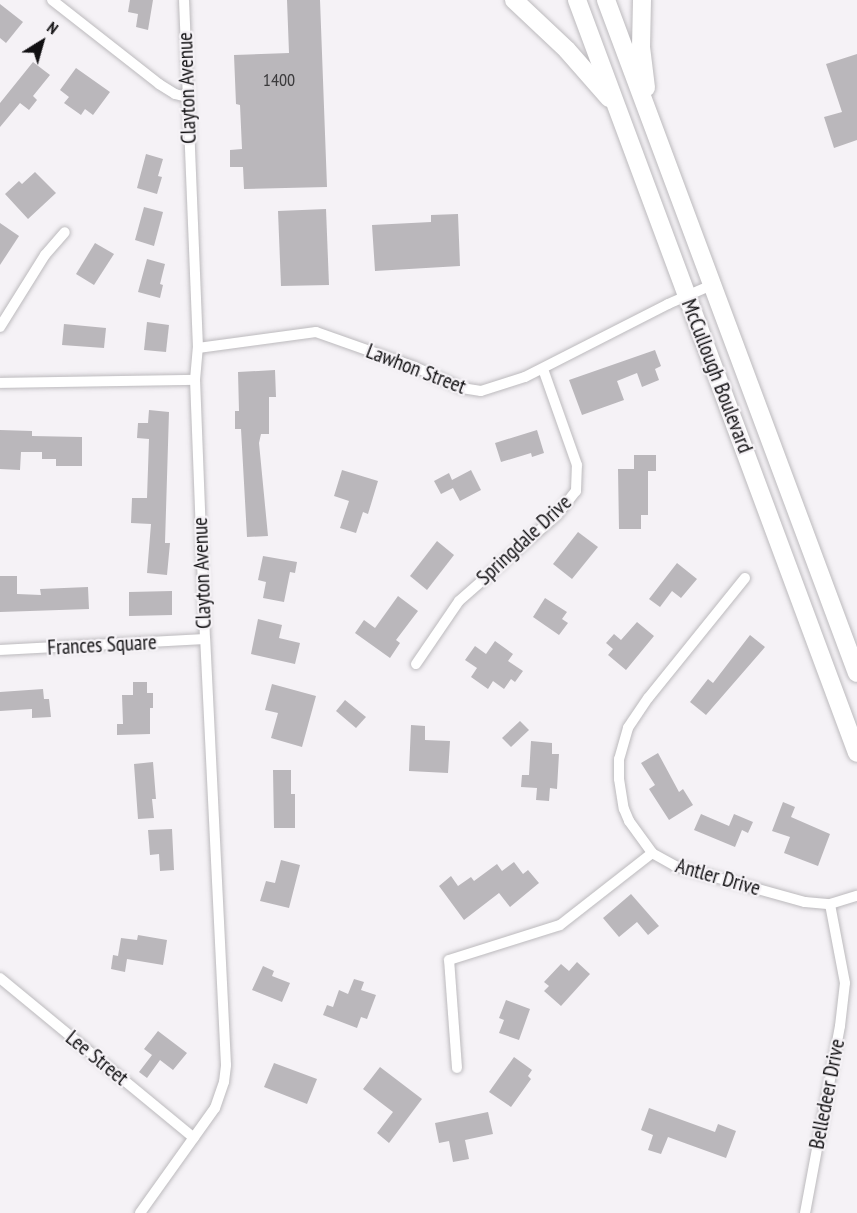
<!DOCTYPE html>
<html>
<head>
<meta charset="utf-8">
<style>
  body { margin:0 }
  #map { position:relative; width:857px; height:1213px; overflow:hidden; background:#f5f2f6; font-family:"PT Sans Narrow",sans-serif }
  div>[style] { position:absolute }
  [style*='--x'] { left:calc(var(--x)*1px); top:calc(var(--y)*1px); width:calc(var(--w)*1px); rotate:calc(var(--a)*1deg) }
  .building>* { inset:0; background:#bab7bb }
  .roads { filter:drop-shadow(0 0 2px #bcbabd) drop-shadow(0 0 2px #bcbabd) }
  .minor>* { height:10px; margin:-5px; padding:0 5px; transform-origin:5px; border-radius:5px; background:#fff }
  .trunk>* { height:18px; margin:-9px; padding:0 9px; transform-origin:9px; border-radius:9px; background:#fff }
  span { translate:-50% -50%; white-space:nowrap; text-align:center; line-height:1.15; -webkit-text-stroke:4.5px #f5f2f6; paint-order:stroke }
  .number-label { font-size:18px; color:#3b3a3c }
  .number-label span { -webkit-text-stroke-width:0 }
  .street-label { font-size:21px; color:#111012 }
  .north { position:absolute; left:12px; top:12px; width:60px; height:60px; -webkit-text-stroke:4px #f5f2f6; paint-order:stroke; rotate:37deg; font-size:16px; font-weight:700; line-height:24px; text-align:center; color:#111012 }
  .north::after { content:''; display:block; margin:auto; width:21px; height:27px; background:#111012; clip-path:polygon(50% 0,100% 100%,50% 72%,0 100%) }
</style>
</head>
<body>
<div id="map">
  <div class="building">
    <i style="clip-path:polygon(130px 0,153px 0,148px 30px,136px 27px,138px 14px,128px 12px)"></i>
    <i style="clip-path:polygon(287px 0,320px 0,327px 187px,244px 189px,243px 167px,230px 167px,230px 150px,242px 149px,240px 105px,236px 104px,234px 55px,289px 53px)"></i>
    <i style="clip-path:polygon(0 4px,23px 22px,6px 43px,0 38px)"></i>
    <i style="clip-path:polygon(857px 54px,857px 140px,834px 148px,824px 117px,842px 112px,826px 64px)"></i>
    <i style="clip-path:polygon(33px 62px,50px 75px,33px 96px,37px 100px,29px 110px,20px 103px,0 127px,0 103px)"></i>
    <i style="clip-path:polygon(76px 68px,110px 92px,93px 115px,85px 109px,81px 115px,64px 103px,69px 97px,60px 90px)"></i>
    <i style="clip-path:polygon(146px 154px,163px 159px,158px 176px,162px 177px,157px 194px,137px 188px)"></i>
    <i style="clip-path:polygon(35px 172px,56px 193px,28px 219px,5px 194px,19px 181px,22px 184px)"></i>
    <i style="clip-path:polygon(144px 207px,163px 212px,154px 246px,135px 240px)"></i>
    <i style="clip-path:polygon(326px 209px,329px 285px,281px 286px,278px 211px)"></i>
    <i style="clip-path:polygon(458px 214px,460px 266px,375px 271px,372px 225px,431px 222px,431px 215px)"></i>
    <i style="clip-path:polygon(0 223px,19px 236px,0 265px)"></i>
    <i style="clip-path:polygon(95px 243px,114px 254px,94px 285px,76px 274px)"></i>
    <i style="clip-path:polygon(147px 259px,165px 264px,160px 284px,163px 285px,160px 298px,138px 292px)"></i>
    <i style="clip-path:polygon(147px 322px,169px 325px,166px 352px,144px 350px)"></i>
    <i style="clip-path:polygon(64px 324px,106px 328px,104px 348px,62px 345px)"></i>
    <i style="clip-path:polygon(655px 350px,661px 366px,655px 369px,659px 380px,642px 387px,637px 373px,617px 381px,624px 400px,582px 415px,569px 380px)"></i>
    <i style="clip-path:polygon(275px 370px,276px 397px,269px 397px,269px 434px,261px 434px,259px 443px,268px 536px,247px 537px,241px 429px,235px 429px,235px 411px,239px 411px,238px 372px)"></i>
    <i style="clip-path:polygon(149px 410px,169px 412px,165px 543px,170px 543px,167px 575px,147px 573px,151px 524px,131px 523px,132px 498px,147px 498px,149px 439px,137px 438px,138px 423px,148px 423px)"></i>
    <i style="clip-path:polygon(0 430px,32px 431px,32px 436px,82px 437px,82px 466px,56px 466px,56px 459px,42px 459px,42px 452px,21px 452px,20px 470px,0 469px)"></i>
    <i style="clip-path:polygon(537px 430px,544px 453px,532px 457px,531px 453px,501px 462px,495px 443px)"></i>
    <i style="clip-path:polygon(634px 455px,656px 455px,656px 471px,648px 471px,648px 515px,641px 515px,641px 529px,619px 529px,618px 469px,634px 469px)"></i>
    <i style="clip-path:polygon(342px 470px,378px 481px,368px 514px,363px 512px,356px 533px,340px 528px,349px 501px,334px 496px)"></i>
    <i style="clip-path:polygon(471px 470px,481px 490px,460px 501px,453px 488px,441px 494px,434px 481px,449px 473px,452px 480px)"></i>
    <i style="clip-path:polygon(578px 532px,598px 547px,572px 579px,553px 564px)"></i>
    <i style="clip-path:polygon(437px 541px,454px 555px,427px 590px,410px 576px)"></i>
    <i style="clip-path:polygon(263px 556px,297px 562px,295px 573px,290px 572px,284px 602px,263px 598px,266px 582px,258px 580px)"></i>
    <i style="clip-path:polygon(677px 563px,697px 579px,681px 598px,672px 591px,660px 607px,649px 599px)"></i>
    <i style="clip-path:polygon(0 576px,17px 576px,17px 594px,41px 595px,40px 589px,88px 587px,89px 609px,0 612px)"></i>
    <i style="clip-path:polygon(172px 591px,172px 615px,129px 616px,129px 592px)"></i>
    <i style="clip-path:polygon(398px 596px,418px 611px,396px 640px,400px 643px,390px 658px,355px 633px,364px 620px,375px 628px)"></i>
    <i style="clip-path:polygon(545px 598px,567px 612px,562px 619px,568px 623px,559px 635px,533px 617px)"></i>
    <i style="clip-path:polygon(258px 619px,282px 625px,279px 638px,300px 643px,295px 664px,251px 654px)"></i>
    <i style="clip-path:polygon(637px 622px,654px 636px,626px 670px,608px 655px,613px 649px,606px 643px,614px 634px,621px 640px)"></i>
    <i style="clip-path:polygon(750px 635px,765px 647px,706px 715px,690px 702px,708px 679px,713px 683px)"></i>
    <i style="clip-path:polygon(495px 641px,513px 654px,508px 661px,523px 671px,515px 682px,511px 679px,504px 689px,493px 681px,488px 689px,471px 677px,477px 668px,465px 660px,475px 646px,486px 654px)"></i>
    <i style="clip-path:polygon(133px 682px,147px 682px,147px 693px,153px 693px,153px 708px,150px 708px,150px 734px,117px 735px,117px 724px,123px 724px,122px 695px,133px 695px)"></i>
    <i style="clip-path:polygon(272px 684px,316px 696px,302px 747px,271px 738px,278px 713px,265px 710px)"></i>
    <i style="clip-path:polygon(43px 689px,44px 699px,49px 699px,51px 717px,32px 718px,32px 709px,0 711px,0 692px)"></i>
    <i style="clip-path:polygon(345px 700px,366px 717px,356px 728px,336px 711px)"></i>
    <i style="clip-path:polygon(520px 721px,529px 730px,511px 747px,502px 738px)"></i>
    <i style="clip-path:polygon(411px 725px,425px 726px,425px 740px,450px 741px,448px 773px,409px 771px)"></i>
    <i style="clip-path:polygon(531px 741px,552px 743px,552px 754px,559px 754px,557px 789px,550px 788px,549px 801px,536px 800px,537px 788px,521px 787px,522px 775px,529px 775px)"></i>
    <i style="clip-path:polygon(658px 753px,679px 792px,683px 789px,693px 805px,669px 820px,649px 789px,655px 785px,641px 763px)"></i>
    <i style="clip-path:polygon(153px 762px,156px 799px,152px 799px,154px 818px,138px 819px,134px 764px)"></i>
    <i style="clip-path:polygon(273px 770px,291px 770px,291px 794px,295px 794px,295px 828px,274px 828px)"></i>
    <i style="clip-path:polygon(783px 802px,795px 807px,791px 817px,830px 834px,818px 866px,784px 853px,790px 837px,772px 831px)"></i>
    <i style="clip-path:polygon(701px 814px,729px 826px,734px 814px,753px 822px,748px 833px,742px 830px,735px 847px,694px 830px)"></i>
    <i style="clip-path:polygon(172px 829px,174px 870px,160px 871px,159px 854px,150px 855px,148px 830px)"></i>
    <i style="clip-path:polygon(281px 860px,300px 865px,289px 908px,260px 901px,266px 881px,275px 883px)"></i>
    <i style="clip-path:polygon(514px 862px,523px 874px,528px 870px,539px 883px,510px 907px,499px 893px,464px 920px,439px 886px,451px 876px,458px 886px,471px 877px,474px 881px,497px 864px,502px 871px)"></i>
    <i style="clip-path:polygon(631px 894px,659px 926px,648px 935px,637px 922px,619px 937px,603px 918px)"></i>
    <i style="clip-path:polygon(138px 935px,167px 940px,163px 965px,127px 959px,125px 972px,111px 969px,113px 955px,118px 956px,121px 938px,137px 940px)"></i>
    <i style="clip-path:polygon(577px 962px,590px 974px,561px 1006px,544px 991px,549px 986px,544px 982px,561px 964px,569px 971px)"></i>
    <i style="clip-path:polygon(263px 966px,274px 971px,272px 976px,290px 983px,282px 1002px,252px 990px)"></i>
    <i style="clip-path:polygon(354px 979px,364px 982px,361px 990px,376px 995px,367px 1019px,361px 1017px,357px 1028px,323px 1015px,327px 1005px,333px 1007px,339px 990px,348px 994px)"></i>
    <i style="clip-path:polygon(506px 1000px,530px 1009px,519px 1040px,499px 1033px,504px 1020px,499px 1018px)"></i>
    <i style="clip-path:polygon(158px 1031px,187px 1053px,173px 1070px,160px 1060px,147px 1078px,139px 1072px,152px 1055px,144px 1049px)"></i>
    <i style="clip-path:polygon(514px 1057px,532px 1070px,528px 1076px,531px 1079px,511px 1107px,489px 1092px)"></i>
    <i style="clip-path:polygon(274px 1063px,317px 1079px,307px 1104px,264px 1087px)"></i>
    <i style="clip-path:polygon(380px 1067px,422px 1099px,389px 1143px,377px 1133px,393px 1112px,363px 1089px)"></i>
    <i style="clip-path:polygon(649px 1108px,715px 1132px,718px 1124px,736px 1131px,726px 1158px,668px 1137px,661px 1154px,648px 1150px,653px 1135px,641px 1130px)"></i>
    <i style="clip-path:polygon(488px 1112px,493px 1134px,465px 1140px,469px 1159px,453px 1162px,449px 1141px,439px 1143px,435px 1123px)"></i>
  </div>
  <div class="roads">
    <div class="minor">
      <i style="--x:52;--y:0;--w:136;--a:38.1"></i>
      <i style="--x:159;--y:84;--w:19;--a:32"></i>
      <i style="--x:175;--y:94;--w:12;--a:14"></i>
      <i style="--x:0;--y:327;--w:85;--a:-58"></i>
      <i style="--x:45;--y:255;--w:30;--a:-49"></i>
      <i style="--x:198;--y:348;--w:119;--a:-7.7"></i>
      <i style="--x:316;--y:332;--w:105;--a:19.5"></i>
      <i style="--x:415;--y:367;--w:51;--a:24.1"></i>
      <i style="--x:462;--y:388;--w:19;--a:9"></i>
      <i style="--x:481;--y:391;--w:46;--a:-17.7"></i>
      <i style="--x:525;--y:377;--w:161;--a:-27"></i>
      <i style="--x:668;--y:304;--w:48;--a:-23.4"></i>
      <i style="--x:0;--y:383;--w:195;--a:-0.9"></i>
      <i style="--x:745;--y:578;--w:154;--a:128.9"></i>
      <i style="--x:648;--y:698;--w:36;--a:124"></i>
      <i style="--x:628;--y:728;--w:32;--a:106"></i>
      <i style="--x:619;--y:759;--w:20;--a:90"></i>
      <i style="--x:619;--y:779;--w:30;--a:81"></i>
      <i style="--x:624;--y:809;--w:13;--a:67"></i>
      <i style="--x:629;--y:821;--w:39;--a:54"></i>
      <i style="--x:652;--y:853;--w:26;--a:29"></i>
      <i style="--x:675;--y:866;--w:135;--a:15.5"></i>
      <i style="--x:805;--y:902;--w:25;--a:5"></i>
      <i style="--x:830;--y:904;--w:28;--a:-17"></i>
      <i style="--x:0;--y:650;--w:205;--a:-3.1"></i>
      <i style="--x:416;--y:664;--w:76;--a:-55.7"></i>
      <i style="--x:459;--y:601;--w:130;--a:-41.3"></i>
      <i style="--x:557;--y:515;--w:31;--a:-52"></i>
      <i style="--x:576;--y:491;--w:26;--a:-88"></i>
      <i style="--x:577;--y:465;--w:102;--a:-109.5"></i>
      <i style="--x:0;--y:978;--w:251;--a:39.5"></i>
      <i style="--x:457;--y:1068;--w:108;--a:-94.2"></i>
      <i style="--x:449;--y:960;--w:116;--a:-17.5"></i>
      <i style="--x:560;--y:925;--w:117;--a:-38"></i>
      <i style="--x:140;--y:1213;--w:129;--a:-54.5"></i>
      <i style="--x:215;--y:1108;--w:28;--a:-71"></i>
      <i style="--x:224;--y:1082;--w:17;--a:-83"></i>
      <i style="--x:226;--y:1065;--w:427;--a:-92.8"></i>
      <i style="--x:205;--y:639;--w:259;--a:-92.2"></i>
      <i style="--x:195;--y:380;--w:32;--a:-85"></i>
      <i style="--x:198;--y:348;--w:348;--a:-92.3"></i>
      <i style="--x:805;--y:1213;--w:190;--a:-79.4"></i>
      <i style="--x:840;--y:1026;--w:43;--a:-83.4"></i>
      <i style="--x:845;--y:983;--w:80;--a:-100.8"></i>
    </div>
    <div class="trunk">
      <i style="--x:514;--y:0;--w:73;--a:43.3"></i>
      <i style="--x:567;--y:50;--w:64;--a:48.8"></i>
      <i style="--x:577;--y:0;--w:803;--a:69.6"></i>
      <i style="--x:606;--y:0;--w:718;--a:69.55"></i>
      <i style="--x:642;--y:0;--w:47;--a:91.2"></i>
      <i style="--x:641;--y:47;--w:41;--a:83"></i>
    </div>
  </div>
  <div class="number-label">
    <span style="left:279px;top:80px">1400</span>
  </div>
  <div class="street-label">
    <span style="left:187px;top:88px;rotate:-92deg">Clayton Avenue</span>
    <span style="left:416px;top:369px;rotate:21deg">Lawhon Street</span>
    <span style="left:717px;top:376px;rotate:69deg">McCullough Boulevard</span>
    <span style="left:524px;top:540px;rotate:-43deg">Springdale Drive</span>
    <span style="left:202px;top:573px;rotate:-92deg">Clayton Avenue</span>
    <span style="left:102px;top:645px;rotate:-3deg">Frances Square</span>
    <span style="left:718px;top:877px;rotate:16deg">Antler Drive</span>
    <span style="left:97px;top:1058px;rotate:39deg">Lee Street</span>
    <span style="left:827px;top:1094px;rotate:-79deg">Belledeer Drive</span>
  </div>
  <div class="north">N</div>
</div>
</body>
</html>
